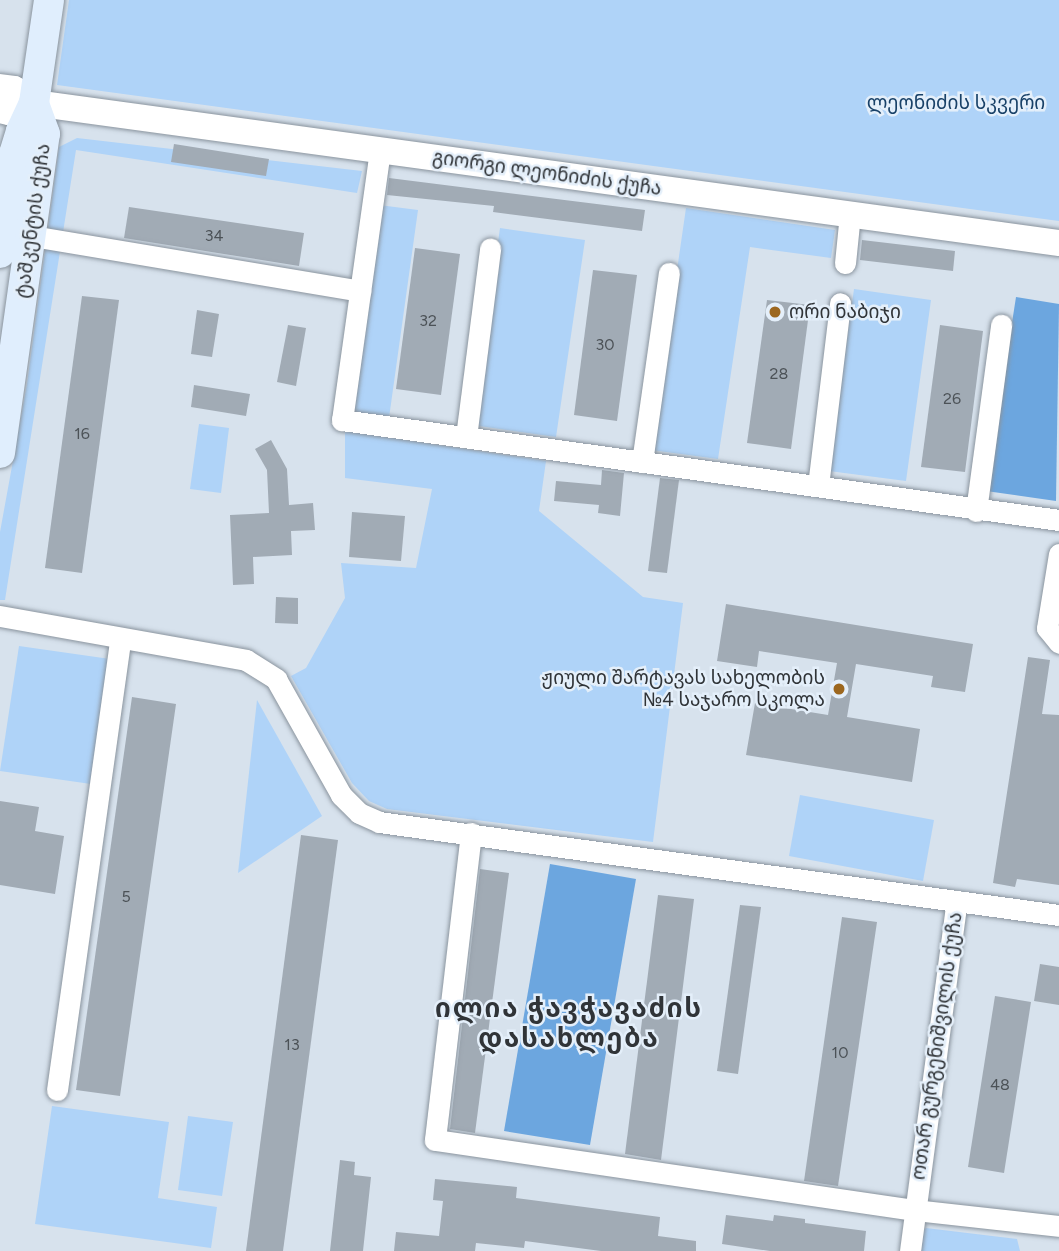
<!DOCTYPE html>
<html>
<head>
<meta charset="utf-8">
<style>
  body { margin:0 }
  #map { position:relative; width:1059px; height:1251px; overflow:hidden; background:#d7e2ed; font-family:Figtree,"Noto Sans Georgian",sans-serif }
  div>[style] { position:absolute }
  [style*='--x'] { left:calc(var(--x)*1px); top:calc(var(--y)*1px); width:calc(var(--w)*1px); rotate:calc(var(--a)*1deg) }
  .green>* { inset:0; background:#afd3f8 }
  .forest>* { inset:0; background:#6ca6df }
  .building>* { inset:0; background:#a1abb5 }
  .roads { filter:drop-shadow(0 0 2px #8a949e) drop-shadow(0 0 2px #8a949e) }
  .minor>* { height:21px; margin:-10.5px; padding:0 10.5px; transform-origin:10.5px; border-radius:10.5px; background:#fff }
  .tertiary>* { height:26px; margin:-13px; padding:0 13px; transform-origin:13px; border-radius:13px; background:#fff }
  .secondary>* { height:30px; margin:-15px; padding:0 15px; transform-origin:15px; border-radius:15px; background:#e0eefd }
  .dots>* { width:19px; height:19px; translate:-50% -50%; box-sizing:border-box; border:4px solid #e4effa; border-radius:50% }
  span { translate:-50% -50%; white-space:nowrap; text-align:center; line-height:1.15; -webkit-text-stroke:5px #e4effa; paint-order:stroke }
  .number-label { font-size:16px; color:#4c5257 }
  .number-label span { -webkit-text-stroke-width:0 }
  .park-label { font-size:19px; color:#184168 }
  .street-label { font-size:19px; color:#303438 }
  .poi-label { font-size:19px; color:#303438 }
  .left { translate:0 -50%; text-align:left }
  .right { translate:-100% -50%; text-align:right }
  .district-label { font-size:26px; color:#303438; font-weight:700; letter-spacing:2px }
</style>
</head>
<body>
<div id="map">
  <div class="green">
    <i style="clip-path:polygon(69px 0,1059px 0,1059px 221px,57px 85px)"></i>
    <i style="clip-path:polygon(77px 138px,362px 171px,357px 193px,76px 150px,5px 600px,0 600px,0 532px,27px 384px,59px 147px)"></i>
    <i style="clip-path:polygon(379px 205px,418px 210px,389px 418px,350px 413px)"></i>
    <i style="clip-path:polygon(686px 208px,835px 230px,831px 258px,750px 247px,718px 459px,651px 450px)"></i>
    <i style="clip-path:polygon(500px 228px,585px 240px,556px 437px,472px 425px)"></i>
    <i style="clip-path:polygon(854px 289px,931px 300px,906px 481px,829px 471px)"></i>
    <i style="clip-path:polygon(199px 424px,229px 428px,221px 493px,190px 489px)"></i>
    <i style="clip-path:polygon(345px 431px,546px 461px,539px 511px,643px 597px,683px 603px,653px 842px,387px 809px,369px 801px,352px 783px,291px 676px,306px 668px,345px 598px,341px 563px,416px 568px,432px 489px,345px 478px)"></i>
    <i style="clip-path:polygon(19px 646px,110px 659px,91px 784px,0 771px)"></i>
    <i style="clip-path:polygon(257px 700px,322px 816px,238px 873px)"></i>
    <i style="clip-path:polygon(800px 795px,934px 820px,923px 881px,789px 856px)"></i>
    <i style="clip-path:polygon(52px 1106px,169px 1122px,158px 1198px,217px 1207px,211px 1248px,35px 1224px)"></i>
    <i style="clip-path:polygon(188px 1116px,233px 1122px,222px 1196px,178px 1190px)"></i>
    <i style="clip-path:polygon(926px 1228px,1017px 1239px,1020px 1251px,916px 1251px,918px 1236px)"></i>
  </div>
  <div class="forest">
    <i style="clip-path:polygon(1016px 297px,1059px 304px,1056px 501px,986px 491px)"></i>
    <i style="clip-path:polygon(550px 864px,636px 879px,590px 1145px,504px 1131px)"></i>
  </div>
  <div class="building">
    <i style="clip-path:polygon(174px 144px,269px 159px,266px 176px,171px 162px)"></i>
    <i style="clip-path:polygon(389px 178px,645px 210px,642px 231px,493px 212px,494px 206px,387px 195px)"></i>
    <i style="clip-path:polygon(129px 207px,304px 233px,299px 266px,124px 238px)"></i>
    <i style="clip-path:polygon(862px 240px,955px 251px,953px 271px,860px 260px)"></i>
    <i style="clip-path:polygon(415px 248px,460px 254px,441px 395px,396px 389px)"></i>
    <i style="clip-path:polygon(593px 270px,637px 275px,617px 421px,574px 415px)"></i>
    <i style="clip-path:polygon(82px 296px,119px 300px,82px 573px,45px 568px)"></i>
    <i style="clip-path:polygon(767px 300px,810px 305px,791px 449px,747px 443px)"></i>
    <i style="clip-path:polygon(197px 310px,219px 314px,212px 357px,191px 354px)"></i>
    <i style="clip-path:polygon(288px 325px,306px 328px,296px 386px,277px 382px)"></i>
    <i style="clip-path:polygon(940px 325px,983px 331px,965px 472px,921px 467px)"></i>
    <i style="clip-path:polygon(194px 385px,250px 394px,246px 416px,191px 407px)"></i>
    <i style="clip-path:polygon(271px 440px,287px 469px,289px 505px,313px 503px,315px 530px,291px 531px,292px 555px,253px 557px,254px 584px,233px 585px,230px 515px,269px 513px,267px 470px,255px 449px)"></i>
    <i style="clip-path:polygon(602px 470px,624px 473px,620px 516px,598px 513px,599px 505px,554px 501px,556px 481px,601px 485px)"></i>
    <i style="clip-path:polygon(660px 478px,679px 480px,667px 573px,648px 571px)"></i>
    <i style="clip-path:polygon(352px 512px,405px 516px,401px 561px,349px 557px)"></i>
    <i style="clip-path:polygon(276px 597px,298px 598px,298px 624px,275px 623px)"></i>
    <i style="clip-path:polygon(726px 604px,973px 644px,965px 692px,931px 687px,933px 676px,856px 664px,847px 717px,920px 729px,912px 782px,746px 755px,755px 703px,828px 715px,837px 663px,759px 651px,757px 667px,717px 661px)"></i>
    <i style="clip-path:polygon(1028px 657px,1050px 660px,1042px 714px,1059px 715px,1059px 885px,1017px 879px,1015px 887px,993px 883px)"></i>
    <i style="clip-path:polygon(132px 697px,176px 704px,120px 1096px,76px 1090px)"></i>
    <i style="clip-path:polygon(0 801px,39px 807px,35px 831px,64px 836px,55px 894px,0 885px)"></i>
    <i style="clip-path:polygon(301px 835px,338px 840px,283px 1251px,246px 1251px)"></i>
    <i style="clip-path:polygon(480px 869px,509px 873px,475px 1133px,450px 1129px)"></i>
    <i style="clip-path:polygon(658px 895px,694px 899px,661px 1160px,625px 1154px)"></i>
    <i style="clip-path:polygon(740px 905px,761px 907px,738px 1074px,717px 1071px)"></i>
    <i style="clip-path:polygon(842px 917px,877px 922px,838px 1186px,804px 1181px)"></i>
    <i style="clip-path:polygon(1040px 964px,1059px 967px,1059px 1005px,1034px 1001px)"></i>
    <i style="clip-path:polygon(995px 996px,1031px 1002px,1004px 1173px,968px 1167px)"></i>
    <i style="clip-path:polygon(340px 1160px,355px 1162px,354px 1175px,371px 1177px,363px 1251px,330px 1251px)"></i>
    <i style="clip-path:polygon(435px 1179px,517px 1187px,516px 1198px,660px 1217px,658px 1236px,696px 1241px,696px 1251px,601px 1251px,525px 1241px,524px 1248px,476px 1243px,475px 1251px,394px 1251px,396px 1232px,439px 1236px,443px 1201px,433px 1200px)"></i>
    <i style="clip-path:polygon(726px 1215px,773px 1221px,774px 1215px,805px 1219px,805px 1223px,866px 1231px,864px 1251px,770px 1251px,722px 1244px)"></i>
  </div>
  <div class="roads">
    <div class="minor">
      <i style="--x:380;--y:150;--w:273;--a:98"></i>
      <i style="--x:342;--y:420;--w:724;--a:7.94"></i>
      <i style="--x:32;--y:236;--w:333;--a:9.5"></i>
      <i style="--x:845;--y:263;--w:49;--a:-84.2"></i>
      <i style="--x:466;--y:437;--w:190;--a:-82.7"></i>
      <i style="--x:642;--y:462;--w:191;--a:-81.9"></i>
      <i style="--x:818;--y:486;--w:184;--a:-83.1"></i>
      <i style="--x:976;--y:511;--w:188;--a:-82.3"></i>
      <i style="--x:1059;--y:554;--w:75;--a:99.2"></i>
      <i style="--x:1047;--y:628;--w:19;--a:51"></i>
      <i style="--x:0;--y:616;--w:250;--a:10.1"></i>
      <i style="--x:246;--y:660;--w:36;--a:32"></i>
      <i style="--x:276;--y:679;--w:133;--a:60.7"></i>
      <i style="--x:341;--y:795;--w:25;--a:45"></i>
      <i style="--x:359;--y:813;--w:22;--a:24"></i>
      <i style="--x:379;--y:822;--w:686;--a:7.79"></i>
      <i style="--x:471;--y:833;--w:309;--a:96.7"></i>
      <i style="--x:435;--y:1140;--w:485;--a:8.3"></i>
      <i style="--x:915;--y:1210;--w:145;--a:6.3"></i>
      <i style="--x:57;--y:1090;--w:455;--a:-82"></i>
      <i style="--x:910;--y:1251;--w:353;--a:-82.4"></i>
    </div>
    <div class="tertiary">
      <i style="--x:0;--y:87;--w:14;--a:8"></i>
      <i style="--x:14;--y:89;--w:24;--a:35"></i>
      <i style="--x:34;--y:103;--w:1035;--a:7.78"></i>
      <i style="--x:0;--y:110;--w:9;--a:13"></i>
      <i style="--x:9;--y:112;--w:27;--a:-20"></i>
    </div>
    <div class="secondary">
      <i style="--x:0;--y:253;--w:100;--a:-82"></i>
      <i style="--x:14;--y:154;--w:24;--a:-73"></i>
      <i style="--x:21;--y:131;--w:31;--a:-65"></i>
      <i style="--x:34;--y:103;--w:104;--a:-81.7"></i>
      <i style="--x:0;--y:453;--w:322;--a:-82"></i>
      <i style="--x:45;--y:134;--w:33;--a:-110"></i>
    </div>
  </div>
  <div class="dots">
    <i style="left:775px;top:312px;background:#9c671f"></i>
    <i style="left:839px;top:689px;background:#9c671f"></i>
  </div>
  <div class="number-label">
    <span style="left:214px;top:236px">34</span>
    <span style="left:428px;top:321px">32</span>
    <span style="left:605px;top:345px">30</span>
    <span style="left:779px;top:374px">28</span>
    <span style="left:952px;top:399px">26</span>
    <span style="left:82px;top:434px">16</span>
    <span style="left:126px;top:897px">5</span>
    <span style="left:292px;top:1045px">13</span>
    <span style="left:840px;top:1053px">10</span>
    <span style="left:1000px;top:1085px">48</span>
  </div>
  <div class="park-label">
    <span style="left:956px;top:103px">ლეონიძის სკვერი</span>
  </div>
  <div class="street-label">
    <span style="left:547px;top:173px;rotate:8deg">გიორგი ლეონიძის ქუჩა</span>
    <span style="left:33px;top:221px;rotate:-82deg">ტაშკენტის ქუჩა</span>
    <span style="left:937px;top:1046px;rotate:-82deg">ოთარ გურგენიშვილის ქუჩა</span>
  </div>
  <div class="poi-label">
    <span class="left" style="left:789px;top:312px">ორი ნაბიჯი</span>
    <span class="right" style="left:825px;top:689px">ჟიული შარტავას სახელობის<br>№4 საჯარო სკოლა</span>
  </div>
  <div class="district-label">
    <span style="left:569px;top:1024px">ილია ჭავჭავაძის<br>დასახლება</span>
  </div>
</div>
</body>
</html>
